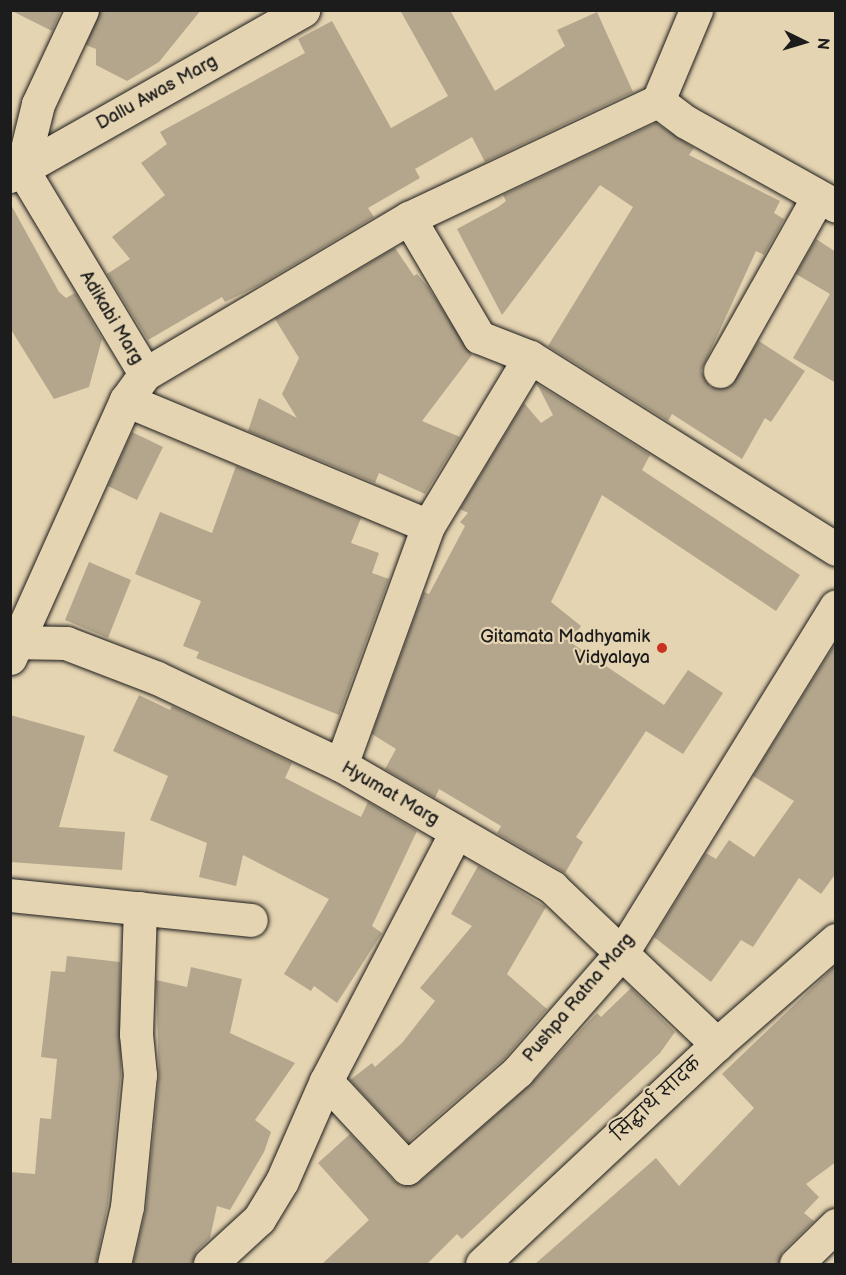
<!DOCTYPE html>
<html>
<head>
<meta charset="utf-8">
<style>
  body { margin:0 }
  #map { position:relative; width:846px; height:1275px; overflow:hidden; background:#e5d4b1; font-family:"Balsamiq Sans","Playpen Sans Deva",sans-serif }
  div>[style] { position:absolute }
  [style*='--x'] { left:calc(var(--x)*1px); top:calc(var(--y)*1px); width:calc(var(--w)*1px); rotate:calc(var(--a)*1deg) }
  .building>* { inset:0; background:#b4a68c }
  .roads { filter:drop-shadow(0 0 2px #1c1c1c) drop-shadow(0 0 2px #1c1c1c) }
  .minor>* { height:33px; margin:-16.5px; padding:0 16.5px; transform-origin:16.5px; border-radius:16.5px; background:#e5d4b1 }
  .dots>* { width:16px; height:16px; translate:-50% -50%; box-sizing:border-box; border:3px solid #e5d4b1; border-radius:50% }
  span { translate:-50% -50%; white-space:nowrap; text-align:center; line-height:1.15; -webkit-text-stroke:4.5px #e5d4b1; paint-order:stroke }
  .street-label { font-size:18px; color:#1c1c1c }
  .poi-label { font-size:18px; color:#1c1c1c }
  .right { translate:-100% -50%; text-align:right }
  .frame { position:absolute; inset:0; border:12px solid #1c1c1c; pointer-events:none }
  .north { position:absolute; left:774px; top:12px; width:60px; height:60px; -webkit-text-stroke:4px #e5d4b1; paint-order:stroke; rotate:95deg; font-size:16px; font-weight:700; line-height:24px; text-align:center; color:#1c1c1c }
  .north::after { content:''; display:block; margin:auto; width:21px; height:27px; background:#1c1c1c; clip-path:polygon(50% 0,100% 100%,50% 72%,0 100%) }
</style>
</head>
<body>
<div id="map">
  <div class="building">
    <i style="clip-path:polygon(10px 10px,61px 10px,52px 31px)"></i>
    <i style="clip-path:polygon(100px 10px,201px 10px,159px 62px,127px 81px,96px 65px,96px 49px,86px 45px)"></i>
    <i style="clip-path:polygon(400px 10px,450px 10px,495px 91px,565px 46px,557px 30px,597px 12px,633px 92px,485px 162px,472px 137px,415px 169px,420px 178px,368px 208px,374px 217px,256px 287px,225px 302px,222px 297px,148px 340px,107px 274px,130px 259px,112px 237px,165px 195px,141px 163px,167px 144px,160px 132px,305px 53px,298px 39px,332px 21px,391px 128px,448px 96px)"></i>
    <i style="clip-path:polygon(656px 123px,694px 148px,689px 155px,780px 201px,774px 213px,784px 219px,764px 255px,756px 251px,701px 371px,710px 387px,729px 387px,759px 341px,805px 371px,771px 422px,765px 418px,742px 459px,672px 414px,668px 421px,548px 346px,633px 207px,600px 185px,502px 315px,457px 229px,498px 207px,506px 201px,503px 195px)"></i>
    <i style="clip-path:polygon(10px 203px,59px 292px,66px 298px,75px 293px,102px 339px,89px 387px,54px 399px,10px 328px)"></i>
    <i style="clip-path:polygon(816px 239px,836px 252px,836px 383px,793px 358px,830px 294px,796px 274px)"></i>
    <i style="clip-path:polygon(395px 248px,414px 276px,417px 274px,428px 287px,472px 355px,422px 421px,460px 437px,425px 494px,379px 473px,375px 483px,248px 431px,259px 398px,297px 418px,282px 394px,299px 358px,275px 319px)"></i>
    <i style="clip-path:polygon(537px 384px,650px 455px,642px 470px,800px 575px,776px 611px,602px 495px,551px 602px,581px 626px,570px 642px,664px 705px,688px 670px,723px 693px,683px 754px,646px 731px,576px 837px,583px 842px,565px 873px,497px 833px,501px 826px,439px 789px,435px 798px,385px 769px,396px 749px,372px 734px,424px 592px,429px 594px,465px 526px,460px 522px,468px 513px,460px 509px,524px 403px,541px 423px,553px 415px)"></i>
    <i style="clip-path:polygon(132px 432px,163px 447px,137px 500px,108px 486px)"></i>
    <i style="clip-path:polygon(236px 466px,361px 518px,351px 543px,379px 553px,372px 573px,389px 579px,339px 715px,196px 658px,199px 652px,183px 646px,201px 601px,135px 574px,160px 512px,212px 533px)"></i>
    <i style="clip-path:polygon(89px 562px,131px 580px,108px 638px,65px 620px)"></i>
    <i style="clip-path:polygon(836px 642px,836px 873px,821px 894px,799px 878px,753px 947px,741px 940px,711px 982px,654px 937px,706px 853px,716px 859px,729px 840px,754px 857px,794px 801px,753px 776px)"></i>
    <i style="clip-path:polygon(139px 695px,170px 710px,172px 706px,292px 763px,285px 778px,361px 817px,368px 802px,417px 831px,372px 926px,382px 933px,337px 1003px,314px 986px,311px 991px,284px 974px,329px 899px,243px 855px,236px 886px,199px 877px,207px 843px,150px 820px,168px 776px,113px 751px)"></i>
    <i style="clip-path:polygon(10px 715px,85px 736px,59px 827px,125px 832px,122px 870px,10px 862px)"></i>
    <i style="clip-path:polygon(478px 866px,546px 907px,507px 974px,547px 1009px,505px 1058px,408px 1142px,350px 1080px,372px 1063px,375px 1067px,402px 1043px,435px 1001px,420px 988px,472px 926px,451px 914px)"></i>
    <i style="clip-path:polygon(67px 956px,120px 962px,121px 1075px,108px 1204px,96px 1264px,10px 1264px,10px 1172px,35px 1174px,40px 1118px,51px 1119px,57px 1059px,41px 1057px,51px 971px,65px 972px)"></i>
    <i style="clip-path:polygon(836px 965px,836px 1162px,806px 1184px,819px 1197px,804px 1213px,814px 1221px,783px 1251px,778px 1264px,535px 1264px,656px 1158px,679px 1186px,754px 1108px,722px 1074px)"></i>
    <i style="clip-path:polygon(191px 967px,242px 979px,230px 1033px,295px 1063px,255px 1120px,271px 1132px,264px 1152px,230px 1210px,217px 1206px,210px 1238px,197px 1251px,192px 1264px,133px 1264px,146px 1209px,159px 1077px,156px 980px,187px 987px)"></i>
    <i style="clip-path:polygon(631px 988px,675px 1032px,660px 1053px,462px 1239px,457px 1234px,427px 1264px,322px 1264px,369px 1220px,318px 1163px,350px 1134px,394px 1181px,402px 1186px,419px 1182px,530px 1085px,597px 1013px,601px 1017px)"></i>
  </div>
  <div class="roads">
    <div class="minor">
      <i style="--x:82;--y:10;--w:104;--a:115.1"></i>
      <i style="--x:38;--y:104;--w:67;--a:103.8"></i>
      <i style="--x:22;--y:169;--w:239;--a:59"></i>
      <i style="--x:658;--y:101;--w:35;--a:37"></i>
      <i style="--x:686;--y:122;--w:172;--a:29.2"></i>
      <i style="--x:10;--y:176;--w:337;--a:-29.5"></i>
      <i style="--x:409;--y:218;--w:138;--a:59.5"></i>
      <i style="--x:479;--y:337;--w:55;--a:21.4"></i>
      <i style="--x:530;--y:357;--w:361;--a:32.1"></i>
      <i style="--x:720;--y:371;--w:200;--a:-60.6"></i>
      <i style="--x:126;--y:400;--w:327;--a:22.6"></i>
      <i style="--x:10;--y:642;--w:56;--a:1"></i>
      <i style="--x:66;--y:643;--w:97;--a:21"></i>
      <i style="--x:157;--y:678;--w:204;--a:25.3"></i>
      <i style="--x:341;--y:765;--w:244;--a:30"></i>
      <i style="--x:552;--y:887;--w:228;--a:43.6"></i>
      <i style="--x:10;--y:658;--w:283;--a:-65.8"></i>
      <i style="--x:126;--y:400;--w:32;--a:-54"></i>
      <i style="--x:145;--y:374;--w:307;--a:-30.6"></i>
      <i style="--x:409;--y:218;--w:275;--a:-25.2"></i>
      <i style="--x:658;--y:101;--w:99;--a:-67.3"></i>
      <i style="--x:341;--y:765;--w:254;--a:-70"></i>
      <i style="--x:428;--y:526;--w:197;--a:-58.9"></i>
      <i style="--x:10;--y:895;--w:242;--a:5.9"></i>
      <i style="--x:326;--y:1081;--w:119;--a:47"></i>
      <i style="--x:407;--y:1168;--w:147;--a:-41.1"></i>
      <i style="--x:518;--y:1071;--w:159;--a:-48.8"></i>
      <i style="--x:623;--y:951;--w:405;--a:-58.3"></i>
      <i style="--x:114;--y:1264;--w:58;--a:-77.2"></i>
      <i style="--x:127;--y:1207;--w:133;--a:-84.4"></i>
      <i style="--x:140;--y:1075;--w:41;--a:-95.6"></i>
      <i style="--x:136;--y:1034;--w:126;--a:-88.2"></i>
      <i style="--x:210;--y:1264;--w:67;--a:-42.6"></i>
      <i style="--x:259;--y:1219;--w:44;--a:-58.8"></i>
      <i style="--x:282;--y:1181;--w:109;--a:-66.3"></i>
      <i style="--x:326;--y:1081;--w:281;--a:-62.4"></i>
      <i style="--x:482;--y:1264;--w:322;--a:-43.1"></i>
      <i style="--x:717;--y:1044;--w:158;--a:-41.2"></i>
      <i style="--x:796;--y:1264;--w:56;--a:-44.3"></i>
    </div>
  </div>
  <div class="dots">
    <i style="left:662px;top:648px;background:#c8321e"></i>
  </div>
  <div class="street-label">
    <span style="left:157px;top:93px;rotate:-29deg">Dallu Awas Marg</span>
    <span style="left:111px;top:318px;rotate:59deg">Adikabi Marg</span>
    <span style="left:390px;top:794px;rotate:30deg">Hyumat Marg</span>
    <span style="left:579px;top:998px;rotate:-50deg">Pushpa Ratna Marg</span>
    <span style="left:657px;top:1100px;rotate:-43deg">सिद्धार्थ सादक</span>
  </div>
  <div class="poi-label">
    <span class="right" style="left:650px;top:648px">Gitamata Madhyamik<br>Vidyalaya</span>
  </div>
  <div class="frame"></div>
  <div class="north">N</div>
</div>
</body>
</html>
